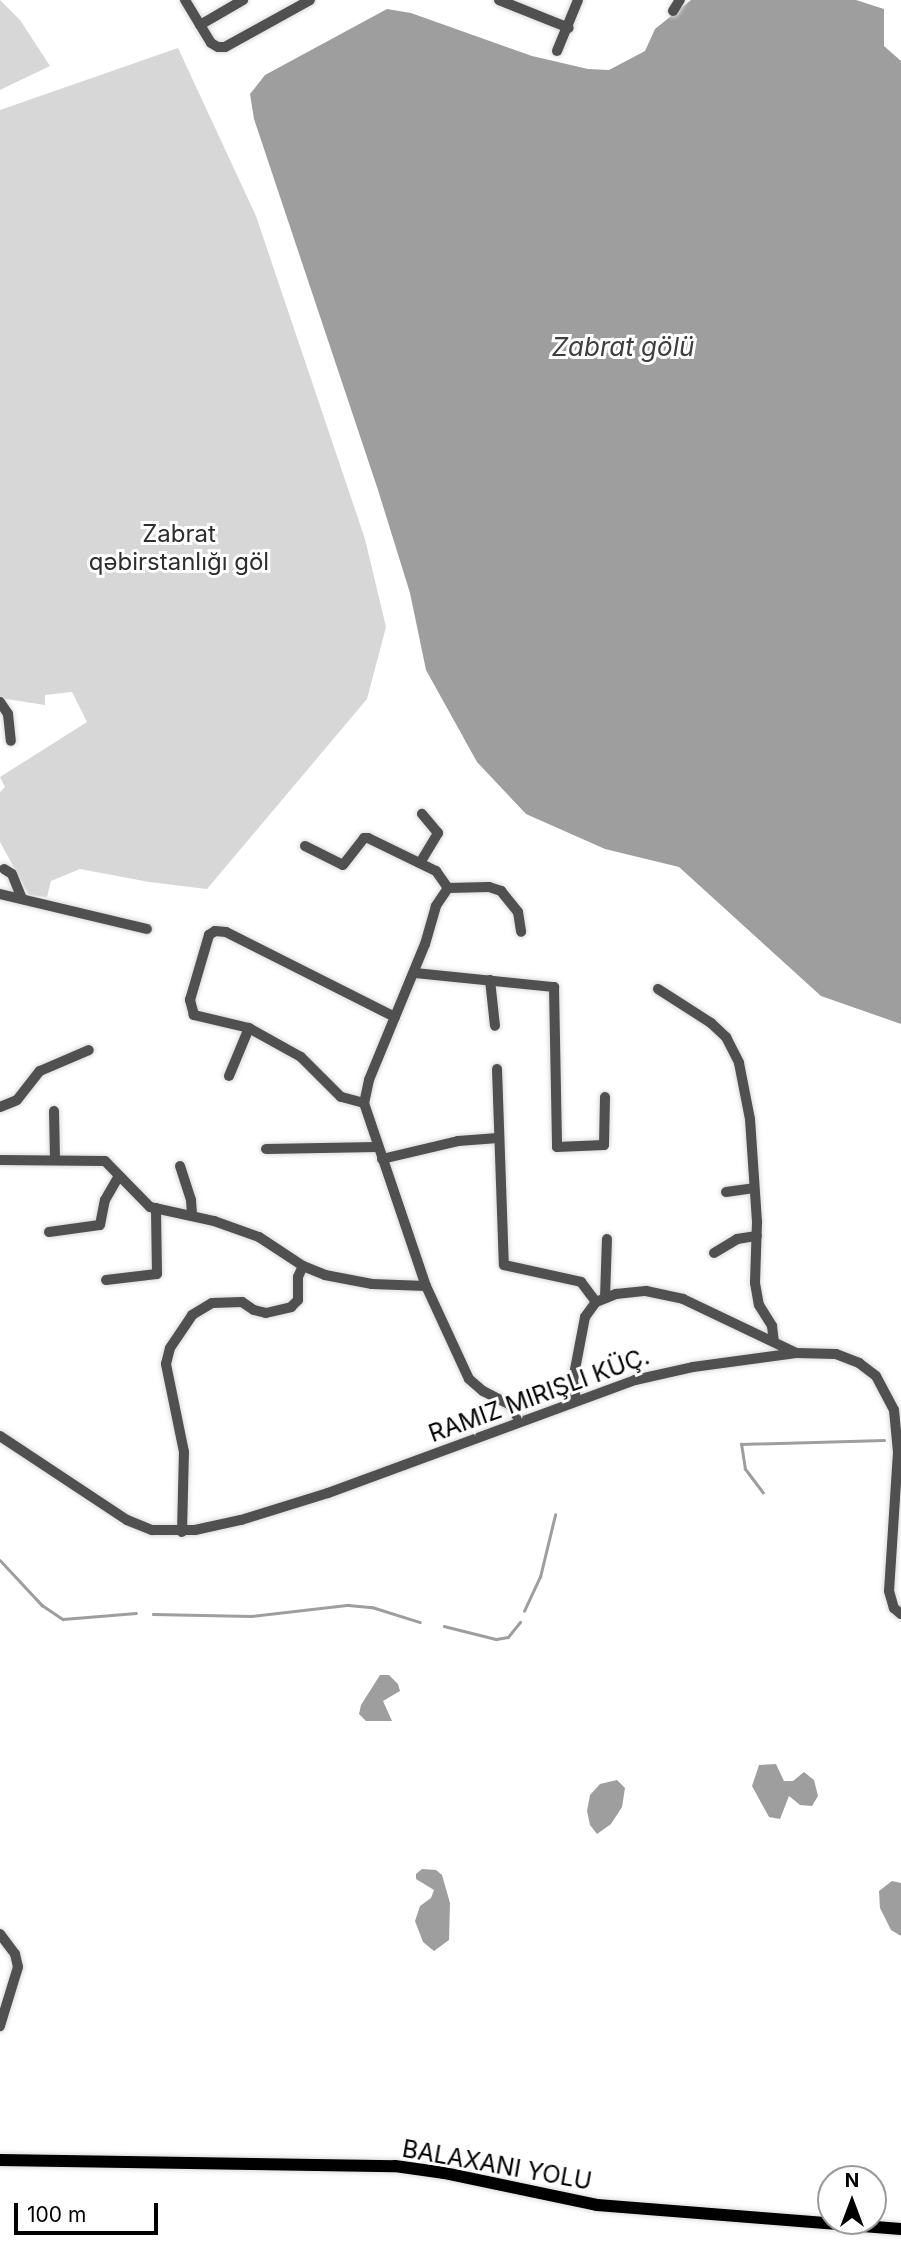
<!DOCTYPE html>
<html>
<head>
<meta charset="utf-8">
<style>
  body { margin:0 }
  #map { position:relative; width:901px; height:2249px; overflow:hidden; background:#fff; font-family:Inter,sans-serif }
  div>[style] { position:absolute }
  [style*='--x'] { left:calc(var(--x)*1px); top:calc(var(--y)*1px); width:calc(var(--w)*1px); rotate:calc(var(--a)*1deg) }
  .green>* { inset:0; background:#d7d7d7 }
  .water>* { inset:0; background:#9e9e9e }
  .stream>* { height:2.5px; margin:-1.25px; padding:0 1.25px; transform-origin:1.25px; border-radius:1.25px; background:#9e9e9e }
  .roads { filter:drop-shadow(0 0 2px #dbdbdb) drop-shadow(0 0 2px #dbdbdb) }
  .minor>* { height:10px; margin:-5px; padding:0 5px; transform-origin:5px; border-radius:5px; background:#505050 }
  .major>* { height:12px; margin:-6px; padding:0 6px; transform-origin:6px; border-radius:6px; background:#000 }
  span { translate:-50% -50%; white-space:nowrap; text-align:center; line-height:1.15; -webkit-text-stroke:6px #fff; paint-order:stroke }
  .park-label { font-size:24px; color:#2e2e2e }
  .street-label { font-size:24px; color:#000 }
  .water-label { font-size:26px; color:#3f3f3f; font-style:italic }
  .north { position:absolute; left:817px; top:2165px; width:70px; height:70px; box-sizing:border-box; background:#fff; border:2px solid #999; border-radius:50%; rotate:0deg; font-size:19px; font-weight:700; line-height:28px; text-align:center; color:#000 }
  .north::after { content:''; display:block; margin:auto; width:24px; height:32px; background:#000; clip-path:polygon(50% 0,100% 100%,50% 72%,0 100%) }
  .scale { position:absolute; left:14px; top:2203px; width:144px; height:32px; box-sizing:border-box; border:4px solid #000; border-top:0; padding-left:9px; font-size:21px; line-height:24px; white-space:nowrap; color:#000; -webkit-text-stroke:5px #fff; paint-order:stroke }
</style>
</head>
<body>
<div id="map">
  <div class="green">
    <i style="clip-path:polygon(0 0,20px 20px,50px 66px,0 90px)"></i>
    <i style="clip-path:polygon(178px 48px,256px 216px,365px 539px,386px 627px,367px 699px,207px 889px,149px 882px,80px 869px,51px 881px,47px 897px,29px 895px,0 842px,0 792px,5px 787px,0 777px,87px 722px,72px 692px,45px 695px,45px 705px,0 698px,0 110px)"></i>
  </div>
  <div class="water">
    <i style="clip-path:polygon(691px 0,856px 0,884px 9px,884px 46px,901px 61px,901px 1024px,821px 996px,679px 867px,605px 849px,526px 814px,477px 762px,426px 670px,410px 593px,378px 490px,254px 119px,250px 94px,265px 75px,387px 9px,411px 13px,532px 56px,588px 69px,609px 70px,645px 51px,655px 29px)"></i>
    <i style="clip-path:polygon(380px 1675px,389px 1675px,398px 1684px,400px 1691px,383px 1701px,392px 1721px,366px 1721px,359px 1714px,361px 1705px)"></i>
    <i style="clip-path:polygon(776px 1764px,784px 1781px,793px 1781px,804px 1772px,814px 1780px,818px 1796px,812px 1806px,800px 1805px,789px 1796px,780px 1819px,769px 1817px,752px 1786px,759px 1765px)"></i>
    <i style="clip-path:polygon(617px 1780px,625px 1788px,622px 1807px,611px 1824px,597px 1834px,590px 1825px,587px 1811px,590px 1795px,600px 1784px)"></i>
    <i style="clip-path:polygon(422px 1869px,436px 1870px,442px 1875px,450px 1903px,449px 1940px,434px 1951px,423px 1942px,415px 1921px,420px 1906px,431px 1898px,434px 1890px,416px 1879px,416px 1874px)"></i>
    <i style="clip-path:polygon(892px 1881px,901px 1883px,901px 1936px,891px 1930px,880px 1908px,879px 1891px)"></i>
  </div>
  <div class="stream">
    <i style="--x:763;--y:1493;--w:30;--a:-127"></i>
    <i style="--x:745;--y:1469;--w:25;--a:-99"></i>
    <i style="--x:741;--y:1444;--w:143;--a:-1.6"></i>
    <i style="--x:0;--y:1560;--w:62;--a:47"></i>
    <i style="--x:42;--y:1605;--w:25;--a:34"></i>
    <i style="--x:63;--y:1619;--w:73;--a:-4.7"></i>
    <i style="--x:524;--y:1611;--w:38;--a:-65"></i>
    <i style="--x:540;--y:1577;--w:64;--a:-76.4"></i>
    <i style="--x:153;--y:1614;--w:98;--a:1.2"></i>
    <i style="--x:251;--y:1616;--w:98;--a:-6.5"></i>
    <i style="--x:348;--y:1605;--w:24;--a:5"></i>
    <i style="--x:372;--y:1607;--w:50;--a:17.4"></i>
    <i style="--x:444;--y:1626;--w:54;--a:14"></i>
    <i style="--x:496;--y:1639;--w:12;--a:-9"></i>
    <i style="--x:508;--y:1637;--w:19;--a:-51"></i>
  </div>
  <div class="roads">
    <div class="minor">
      <i style="--x:185;--y:0;--w:50;--a:58.8"></i>
      <i style="--x:211;--y:43;--w:8;--a:30"></i>
      <i style="--x:218;--y:47;--w:7;--a:0"></i>
      <i style="--x:225;--y:47;--w:97;--a:-28.9"></i>
      <i style="--x:499;--y:0;--w:75;--a:21.8"></i>
      <i style="--x:673;--y:11;--w:13;--a:-58"></i>
      <i style="--x:200;--y:25;--w:50;--a:-30.2"></i>
      <i style="--x:557;--y:51;--w:55;--a:-67.6"></i>
      <i style="--x:0;--y:702;--w:14;--a:56"></i>
      <i style="--x:8;--y:714;--w:27;--a:84"></i>
      <i style="--x:305;--y:846;--w:42;--a:26.6"></i>
      <i style="--x:343;--y:865;--w:34;--a:-52"></i>
      <i style="--x:364;--y:838;--w:4;--a:0"></i>
      <i style="--x:368;--y:838;--w:76;--a:25.9"></i>
      <i style="--x:436;--y:871;--w:21;--a:55"></i>
      <i style="--x:448;--y:888;--w:22;--a:124"></i>
      <i style="--x:436;--y:906;--w:40;--a:106"></i>
      <i style="--x:425;--y:944;--w:147;--a:112.4"></i>
      <i style="--x:369;--y:1080;--w:24;--a:102"></i>
      <i style="--x:364;--y:1103;--w:193;--a:71.3"></i>
      <i style="--x:420;--y:863;--w:35;--a:-59"></i>
      <i style="--x:438;--y:833;--w:25;--a:-130"></i>
      <i style="--x:4;--y:869;--w:9;--a:32"></i>
      <i style="--x:12;--y:874;--w:27;--a:68"></i>
      <i style="--x:448;--y:888;--w:41;--a:-1.4"></i>
      <i style="--x:489;--y:887;--w:13;--a:18"></i>
      <i style="--x:501;--y:891;--w:27;--a:51"></i>
      <i style="--x:518;--y:912;--w:20;--a:81"></i>
      <i style="--x:0;--y:894;--w:151;--a:13.4"></i>
      <i style="--x:415;--y:973;--w:140;--a:5.8"></i>
      <i style="--x:554;--y:987;--w:160;--a:88.9"></i>
      <i style="--x:557;--y:1147;--w:47;--a:-2.4"></i>
      <i style="--x:604;--y:1145;--w:48;--a:-88.8"></i>
      <i style="--x:490;--y:980;--w:46;--a:83.8"></i>
      <i style="--x:658;--y:989;--w:63;--a:32.7"></i>
      <i style="--x:711;--y:1023;--w:21;--a:43"></i>
      <i style="--x:726;--y:1037;--w:29;--a:63"></i>
      <i style="--x:739;--y:1063;--w:57;--a:78.9"></i>
      <i style="--x:750;--y:1119;--w:103;--a:86.1"></i>
      <i style="--x:757;--y:1222;--w:61;--a:91.9"></i>
      <i style="--x:755;--y:1283;--w:22;--a:80"></i>
      <i style="--x:759;--y:1305;--w:25;--a:58"></i>
      <i style="--x:772;--y:1326;--w:16;--a:83"></i>
      <i style="--x:497;--y:1069;--w:196;--a:88"></i>
      <i style="--x:504;--y:1265;--w:79;--a:12.4"></i>
      <i style="--x:581;--y:1282;--w:25;--a:53"></i>
      <i style="--x:229;--y:1076;--w:52;--a:-67.4"></i>
      <i style="--x:364;--y:1103;--w:24;--a:-165"></i>
      <i style="--x:341;--y:1097;--w:57;--a:-135"></i>
      <i style="--x:301;--y:1057;--w:60;--a:-150.9"></i>
      <i style="--x:249;--y:1028;--w:57;--a:-166.7"></i>
      <i style="--x:194;--y:1015;--w:16;--a:-105"></i>
      <i style="--x:190;--y:1000;--w:68;--a:-73.7"></i>
      <i style="--x:209;--y:935;--w:7;--a:-34"></i>
      <i style="--x:215;--y:931;--w:11;--a:5"></i>
      <i style="--x:226;--y:932;--w:189;--a:26.7"></i>
      <i style="--x:0;--y:1107;--w:18;--a:-22"></i>
      <i style="--x:17;--y:1100;--w:37;--a:-52"></i>
      <i style="--x:40;--y:1071;--w:53;--a:-23.2"></i>
      <i style="--x:54;--y:1111;--w:48;--a:88.8"></i>
      <i style="--x:266;--y:1149;--w:111;--a:-1"></i>
      <i style="--x:382;--y:1159;--w:78;--a:-13.3"></i>
      <i style="--x:458;--y:1141;--w:40;--a:-4.3"></i>
      <i style="--x:0;--y:1160;--w:105;--a:0.5"></i>
      <i style="--x:105;--y:1161;--w:64;--a:45.6"></i>
      <i style="--x:150;--y:1207;--w:66;--a:12.3"></i>
      <i style="--x:214;--y:1221;--w:48;--a:19.6"></i>
      <i style="--x:259;--y:1237;--w:53;--a:33.4"></i>
      <i style="--x:303;--y:1266;--w:24;--a:22"></i>
      <i style="--x:325;--y:1275;--w:48;--a:10.8"></i>
      <i style="--x:372;--y:1284;--w:54;--a:2.1"></i>
      <i style="--x:426;--y:1286;--w:102;--a:65.2"></i>
      <i style="--x:469;--y:1379;--w:18;--a:41"></i>
      <i style="--x:483;--y:1391;--w:30;--a:27"></i>
      <i style="--x:510;--y:1405;--w:19;--a:58"></i>
      <i style="--x:180;--y:1166;--w:36;--a:72"></i>
      <i style="--x:191;--y:1200;--w:16;--a:86"></i>
      <i style="--x:726;--y:1192;--w:28;--a:-8"></i>
      <i style="--x:49;--y:1232;--w:51;--a:-7.8"></i>
      <i style="--x:100;--y:1225;--w:25;--a:-79"></i>
      <i style="--x:105;--y:1200;--w:28;--a:-60"></i>
      <i style="--x:714;--y:1253;--w:27;--a:-31"></i>
      <i style="--x:737;--y:1239;--w:20;--a:-9"></i>
      <i style="--x:106;--y:1280;--w:51;--a:-6.7"></i>
      <i style="--x:157;--y:1274;--w:66;--a:-90.9"></i>
      <i style="--x:605;--y:1298;--w:59;--a:-88.1"></i>
      <i style="--x:576;--y:1400;--w:20;--a:-99"></i>
      <i style="--x:573;--y:1380;--w:64;--a:-79.2"></i>
      <i style="--x:585;--y:1317;--w:19;--a:-54"></i>
      <i style="--x:596;--y:1302;--w:22;--a:-22"></i>
      <i style="--x:616;--y:1294;--w:30;--a:-6"></i>
      <i style="--x:646;--y:1291;--w:38;--a:12"></i>
      <i style="--x:683;--y:1299;--w:125;--a:25.5"></i>
      <i style="--x:0;--y:1436;--w:152;--a:33.5"></i>
      <i style="--x:127;--y:1520;--w:27;--a:22"></i>
      <i style="--x:152;--y:1530;--w:43;--a:0"></i>
      <i style="--x:195;--y:1530;--w:47;--a:-12.3"></i>
      <i style="--x:241;--y:1520;--w:91;--a:-17.2"></i>
      <i style="--x:328;--y:1493;--w:327;--a:-20.2"></i>
      <i style="--x:635;--y:1380;--w:59;--a:-12.6"></i>
      <i style="--x:693;--y:1367;--w:104;--a:-7.7"></i>
      <i style="--x:796;--y:1353;--w:40;--a:1.4"></i>
      <i style="--x:836;--y:1354;--w:25;--a:21"></i>
      <i style="--x:859;--y:1363;--w:21;--a:37"></i>
      <i style="--x:876;--y:1376;--w:38;--a:62"></i>
      <i style="--x:894;--y:1410;--w:42;--a:84.6"></i>
      <i style="--x:898;--y:1452;--w:139;--a:93.7"></i>
      <i style="--x:889;--y:1591;--w:18;--a:74"></i>
      <i style="--x:894;--y:1608;--w:9;--a:41"></i>
      <i style="--x:182;--y:1532;--w:80;--a:-88.6"></i>
      <i style="--x:184;--y:1452;--w:90;--a:-101.6"></i>
      <i style="--x:166;--y:1364;--w:16;--a:-76"></i>
      <i style="--x:170;--y:1348;--w:40;--a:-56"></i>
      <i style="--x:192;--y:1315;--w:23;--a:-31"></i>
      <i style="--x:212;--y:1303;--w:30;--a:-2"></i>
      <i style="--x:242;--y:1302;--w:14;--a:34"></i>
      <i style="--x:254;--y:1310;--w:12;--a:14"></i>
      <i style="--x:266;--y:1313;--w:26;--a:-13"></i>
      <i style="--x:291;--y:1307;--w:10;--a:-45"></i>
      <i style="--x:298;--y:1300;--w:23;--a:-90"></i>
      <i style="--x:298;--y:1277;--w:12;--a:-66"></i>
      <i style="--x:0;--y:1934;--w:25;--a:53"></i>
      <i style="--x:15;--y:1954;--w:13;--a:77"></i>
      <i style="--x:18;--y:1967;--w:62;--a:107"></i>
    </div>
    <div class="major">
      <i style="--x:0;--y:2160;--w:395;--a:0.9"></i>
      <i style="--x:395;--y:2166;--w:50;--a:8"></i>
      <i style="--x:445;--y:2173;--w:155;--a:11.9"></i>
      <i style="--x:597;--y:2205;--w:305;--a:4.5"></i>
    </div>
  </div>
  <div class="park-label">
    <span style="left:179px;top:548px">Zabrat<br>qəbirstanlığı göl</span>
  </div>
  <div class="street-label">
    <span style="left:539px;top:1395px;rotate:-20deg">RAMIZ MIRIŞLI KÜÇ.</span>
    <span style="left:497px;top:2165px;rotate:10deg">BALAXANI YOLU</span>
  </div>
  <div class="water-label">
    <span style="left:623px;top:347px">Zabrat gölü</span>
  </div>
  <div class="north">N</div>
  <div class="scale">100 m</div>
</div>
</body>
</html>
